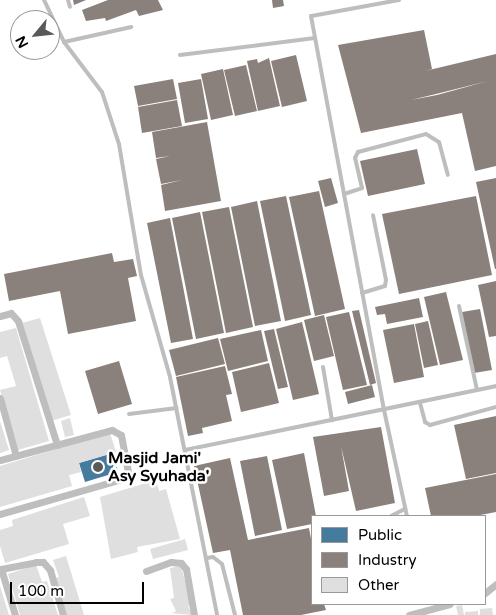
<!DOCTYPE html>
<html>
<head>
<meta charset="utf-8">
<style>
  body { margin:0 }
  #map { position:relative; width:496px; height:615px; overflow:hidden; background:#fff; font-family:"Varela Round",sans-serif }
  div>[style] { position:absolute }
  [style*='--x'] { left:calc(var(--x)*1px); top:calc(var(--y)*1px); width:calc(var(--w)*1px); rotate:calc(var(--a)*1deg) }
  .public>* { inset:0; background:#457b9d }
  .industry>* { inset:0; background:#8a817c }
  .building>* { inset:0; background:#dfdfdf }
  .lane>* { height:4px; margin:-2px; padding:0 2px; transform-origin:2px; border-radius:2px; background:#bebebe }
  .street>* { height:7px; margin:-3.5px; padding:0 3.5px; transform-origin:3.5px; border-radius:3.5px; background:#bebebe }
  .dots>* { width:14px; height:14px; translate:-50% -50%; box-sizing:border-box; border:2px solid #fff; border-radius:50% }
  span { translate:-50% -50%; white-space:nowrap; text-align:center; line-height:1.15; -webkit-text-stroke:5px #fff; paint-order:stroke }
  .poi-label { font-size:16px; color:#000; font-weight:700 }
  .left { translate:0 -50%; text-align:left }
  .legend { position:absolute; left:311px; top:515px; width:175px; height:90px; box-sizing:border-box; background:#fff; border:1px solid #999; margin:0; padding:6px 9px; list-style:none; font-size:15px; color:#000 }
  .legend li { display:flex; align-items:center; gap:10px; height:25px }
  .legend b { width:25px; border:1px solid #999 }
  .north { position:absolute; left:10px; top:10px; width:50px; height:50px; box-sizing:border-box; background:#fff; border:1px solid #999; border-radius:50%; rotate:242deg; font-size:14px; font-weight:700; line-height:20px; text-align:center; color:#000 }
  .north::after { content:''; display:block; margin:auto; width:18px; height:22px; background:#595959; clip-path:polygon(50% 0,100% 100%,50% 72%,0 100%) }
  .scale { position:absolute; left:10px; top:582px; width:134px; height:22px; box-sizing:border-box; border:2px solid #000; border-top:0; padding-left:6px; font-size:15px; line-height:18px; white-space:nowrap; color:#000; -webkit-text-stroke:4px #fff; paint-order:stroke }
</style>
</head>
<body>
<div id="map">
  <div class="public">
    <i style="clip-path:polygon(113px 453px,118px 472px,85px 482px,79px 463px)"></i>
  </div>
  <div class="industry">
    <i style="clip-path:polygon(73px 0,86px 0,74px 5px)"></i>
    <i style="clip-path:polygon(108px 0,158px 0,163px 10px,139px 16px,136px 10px,106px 21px,105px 18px,86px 21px,82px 10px)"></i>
    <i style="clip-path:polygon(272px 0,283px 0,284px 6px,273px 8px)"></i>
    <i style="clip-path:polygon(evenodd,424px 30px,432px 69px,425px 71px,496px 54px,496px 166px,475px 171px,462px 113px,361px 133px,338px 45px,424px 30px,488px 81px,437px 95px,411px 100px,436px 94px,488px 81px)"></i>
    <i style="clip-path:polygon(296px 55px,307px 101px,282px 107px,271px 61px)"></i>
    <i style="clip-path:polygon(269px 58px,280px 106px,258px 111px,247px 61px,257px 59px,258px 63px)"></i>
    <i style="clip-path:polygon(246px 65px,257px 111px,235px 116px,224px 70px)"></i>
    <i style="clip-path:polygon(223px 69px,233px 115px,211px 120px,201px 74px)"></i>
    <i style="clip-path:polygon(173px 79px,177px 99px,138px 106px,134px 86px)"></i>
    <i style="clip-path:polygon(201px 79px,208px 119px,185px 123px,178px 83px)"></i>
    <i style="clip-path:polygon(177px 100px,182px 126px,142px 133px,138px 107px)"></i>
    <i style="clip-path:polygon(207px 122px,221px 201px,165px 211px,161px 185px,182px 180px,161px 184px,156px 159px,170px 156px,156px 158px,152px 132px)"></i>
    <i style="clip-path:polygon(417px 149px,425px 184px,368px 196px,360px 161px)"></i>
    <i style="clip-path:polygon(331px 178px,338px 203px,325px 207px,318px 181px)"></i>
    <i style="clip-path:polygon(496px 178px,496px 269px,495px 269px,476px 182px)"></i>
    <i style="clip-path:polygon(319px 191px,345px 309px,315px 316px,289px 197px)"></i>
    <i style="clip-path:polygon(286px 196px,311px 315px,285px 321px,260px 201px)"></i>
    <i style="clip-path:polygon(476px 196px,492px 275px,399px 294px,382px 214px)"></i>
    <i style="clip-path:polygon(257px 201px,281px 321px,255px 326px,231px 207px)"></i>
    <i style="clip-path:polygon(229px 207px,253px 327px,226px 333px,202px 212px)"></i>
    <i style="clip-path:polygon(200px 212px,224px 333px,196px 339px,172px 218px)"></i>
    <i style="clip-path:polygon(170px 218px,193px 339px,171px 343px,147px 223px)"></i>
    <i style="clip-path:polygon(112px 253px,114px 262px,133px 259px,137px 276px,128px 278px,136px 321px,68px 334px,60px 291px,9px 301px,4px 274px)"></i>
    <i style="clip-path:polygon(496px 281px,496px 336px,489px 337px,478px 285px)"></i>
    <i style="clip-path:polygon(446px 292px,463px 360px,440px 365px,424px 297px)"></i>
    <i style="clip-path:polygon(419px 298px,423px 317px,387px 324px,385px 314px,377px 315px,375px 307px)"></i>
    <i style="clip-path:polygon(480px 309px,492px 370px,474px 373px,462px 312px)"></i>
    <i style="clip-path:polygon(359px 310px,376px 383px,370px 385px,352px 311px)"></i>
    <i style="clip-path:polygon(349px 312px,367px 385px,343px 390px,326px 317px)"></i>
    <i style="clip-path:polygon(324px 315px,334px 356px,314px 361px,304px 320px)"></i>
    <i style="clip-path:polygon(428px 321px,438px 365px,424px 368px,415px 324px)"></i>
    <i style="clip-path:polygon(302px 322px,319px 394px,293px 400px,276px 329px)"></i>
    <i style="clip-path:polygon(414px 324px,424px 377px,394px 383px,383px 330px)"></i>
    <i style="clip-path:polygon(274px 329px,288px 387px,278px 389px,264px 331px)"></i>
    <i style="clip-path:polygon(261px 330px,268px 361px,228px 371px,220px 339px)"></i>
    <i style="clip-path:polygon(218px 338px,225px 364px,176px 376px,169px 350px)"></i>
    <i style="clip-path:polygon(119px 361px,132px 404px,98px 414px,85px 371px)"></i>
    <i style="clip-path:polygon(269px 363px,279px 403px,241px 412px,232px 372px)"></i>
    <i style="clip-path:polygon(225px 366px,232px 394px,226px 395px,232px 421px,202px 428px,203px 433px,188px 436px,176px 377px)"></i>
    <i style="clip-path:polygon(372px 385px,375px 397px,348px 404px,345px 392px)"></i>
    <i style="clip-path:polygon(496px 416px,496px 473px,466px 479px,454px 425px)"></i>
    <i style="clip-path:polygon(381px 427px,395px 503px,356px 511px,341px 446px,349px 491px,324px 496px,313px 437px)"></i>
    <i style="clip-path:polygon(304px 453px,316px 516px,312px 516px,312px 524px,287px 529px,272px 460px)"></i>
    <i style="clip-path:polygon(267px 456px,282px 530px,255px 536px,240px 461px)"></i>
    <i style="clip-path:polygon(230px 458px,248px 540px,309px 528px,312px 544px,312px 604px,324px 604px,326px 610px,301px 615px,243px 615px,230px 550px,213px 553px,194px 466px)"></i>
    <i style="clip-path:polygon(496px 474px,496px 512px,475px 516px,431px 516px,425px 488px)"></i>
  </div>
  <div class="building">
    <i style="clip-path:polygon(40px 318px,71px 415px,51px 421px,22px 323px)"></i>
    <i style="clip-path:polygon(16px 328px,49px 441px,18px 450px,0 390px,16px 386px,7px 356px,0 358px,0 332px)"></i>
    <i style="clip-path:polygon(70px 418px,74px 435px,65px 437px,61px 421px)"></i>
    <i style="clip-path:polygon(0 421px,9px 450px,0 453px)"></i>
    <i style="clip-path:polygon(110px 433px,116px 452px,79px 463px,81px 472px,69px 475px,72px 486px,0 507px,0 466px)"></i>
    <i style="clip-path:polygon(156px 480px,159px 491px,166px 489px,180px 539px,137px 547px,138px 552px,111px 559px,100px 497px)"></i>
    <i style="clip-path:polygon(84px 497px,90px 516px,63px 524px,69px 544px,5px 563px,0 546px,0 530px,13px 526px,12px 520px)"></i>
    <i style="clip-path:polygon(185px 539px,188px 550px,153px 559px,150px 549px)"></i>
    <i style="clip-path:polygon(66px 556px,84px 615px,66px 615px,55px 578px,59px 577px,53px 560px)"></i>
    <i style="clip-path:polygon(36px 565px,42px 582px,47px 581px,58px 615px,20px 615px,8px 574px)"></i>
    <i style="clip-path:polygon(181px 566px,191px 604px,188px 606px,192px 615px,172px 613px,176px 611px,170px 599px,174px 598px,170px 568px)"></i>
    <i style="clip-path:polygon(0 586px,9px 615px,0 615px)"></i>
    <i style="clip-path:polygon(462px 605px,464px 615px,458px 615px,456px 606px)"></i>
    <i style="clip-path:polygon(492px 608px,493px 615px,480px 615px,480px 609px)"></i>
    <i style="clip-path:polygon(478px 611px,478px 615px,465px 615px,465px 612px)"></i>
  </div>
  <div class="lane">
    <i style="--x:44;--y:0;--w:47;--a:64.5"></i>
    <i style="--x:64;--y:42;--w:63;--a:52.8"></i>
    <i style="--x:102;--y:92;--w:55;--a:71.9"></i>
    <i style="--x:119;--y:144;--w:133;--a:80.5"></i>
    <i style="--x:141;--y:275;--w:106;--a:74.1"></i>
    <i style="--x:170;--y:377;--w:243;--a:78.8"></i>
    <i style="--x:68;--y:0;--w:7;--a:74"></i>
    <i style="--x:399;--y:0;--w:89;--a:169.7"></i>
    <i style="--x:311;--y:16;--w:401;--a:79.5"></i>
    <i style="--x:384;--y:410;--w:108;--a:77.8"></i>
    <i style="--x:64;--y:42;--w:69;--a:-12.6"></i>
    <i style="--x:180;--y:55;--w:136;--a:-7.2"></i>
    <i style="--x:344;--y:194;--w:19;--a:-18"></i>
    <i style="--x:362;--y:188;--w:31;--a:-103"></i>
    <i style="--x:355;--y:158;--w:7;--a:-63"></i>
    <i style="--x:358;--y:152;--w:70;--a:-14.8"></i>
    <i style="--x:426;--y:134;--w:15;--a:32"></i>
    <i style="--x:439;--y:142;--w:34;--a:75"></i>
    <i style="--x:362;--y:293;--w:24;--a:-17"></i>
    <i style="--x:385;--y:286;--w:6;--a:-81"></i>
    <i style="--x:386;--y:280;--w:66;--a:-101.3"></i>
    <i style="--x:459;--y:306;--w:86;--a:77.9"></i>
    <i style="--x:323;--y:367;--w:54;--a:80.4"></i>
    <i style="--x:420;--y:403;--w:20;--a:75"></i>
    <i style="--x:425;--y:422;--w:6;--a:31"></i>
    <i style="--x:430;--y:425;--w:68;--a:-15.3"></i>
    <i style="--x:129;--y:414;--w:48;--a:-7.1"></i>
    <i style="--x:185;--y:450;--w:318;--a:-11.6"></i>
    <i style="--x:391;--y:516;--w:16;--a:-27"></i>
    <i style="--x:207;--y:558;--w:6;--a:-9"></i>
    <i style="--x:213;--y:557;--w:11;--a:38"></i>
    <i style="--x:222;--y:564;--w:53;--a:75.7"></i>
  </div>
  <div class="street">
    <i style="--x:0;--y:316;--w:11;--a:-15"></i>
    <i style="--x:11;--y:313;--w:11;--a:49"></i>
    <i style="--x:18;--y:321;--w:130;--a:72.5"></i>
    <i style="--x:0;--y:398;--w:60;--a:74.6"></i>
    <i style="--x:0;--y:460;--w:116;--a:-15"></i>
    <i style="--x:112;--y:430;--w:10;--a:29"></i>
    <i style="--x:121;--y:435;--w:43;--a:79.2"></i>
    <i style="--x:129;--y:477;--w:134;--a:164"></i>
    <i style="--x:146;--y:571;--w:27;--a:-20"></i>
    <i style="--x:171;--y:562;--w:10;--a:6"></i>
    <i style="--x:181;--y:563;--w:8;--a:50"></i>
    <i style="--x:186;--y:569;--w:47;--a:80.1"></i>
    <i style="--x:485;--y:593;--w:14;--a:-39"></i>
    <i style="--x:15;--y:615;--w:48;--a:-106.9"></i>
    <i style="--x:1;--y:569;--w:36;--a:-11"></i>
    <i style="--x:36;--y:562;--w:7;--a:0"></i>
    <i style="--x:43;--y:562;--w:11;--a:49"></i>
    <i style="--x:50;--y:570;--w:47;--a:73.9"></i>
    <i style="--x:409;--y:615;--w:42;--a:-15"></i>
  </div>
  <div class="dots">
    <i style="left:98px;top:467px;background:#595959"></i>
  </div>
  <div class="poi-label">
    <span class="left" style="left:108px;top:467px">Masjid Jami'<br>Asy Syuhada'</span>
  </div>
  <ul class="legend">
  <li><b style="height:14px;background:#457b9d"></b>Public</li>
  <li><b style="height:14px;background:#8a817c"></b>Industry</li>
  <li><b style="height:14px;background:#dfdfdf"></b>Other</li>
  </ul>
  <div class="north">N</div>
  <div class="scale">100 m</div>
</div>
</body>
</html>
